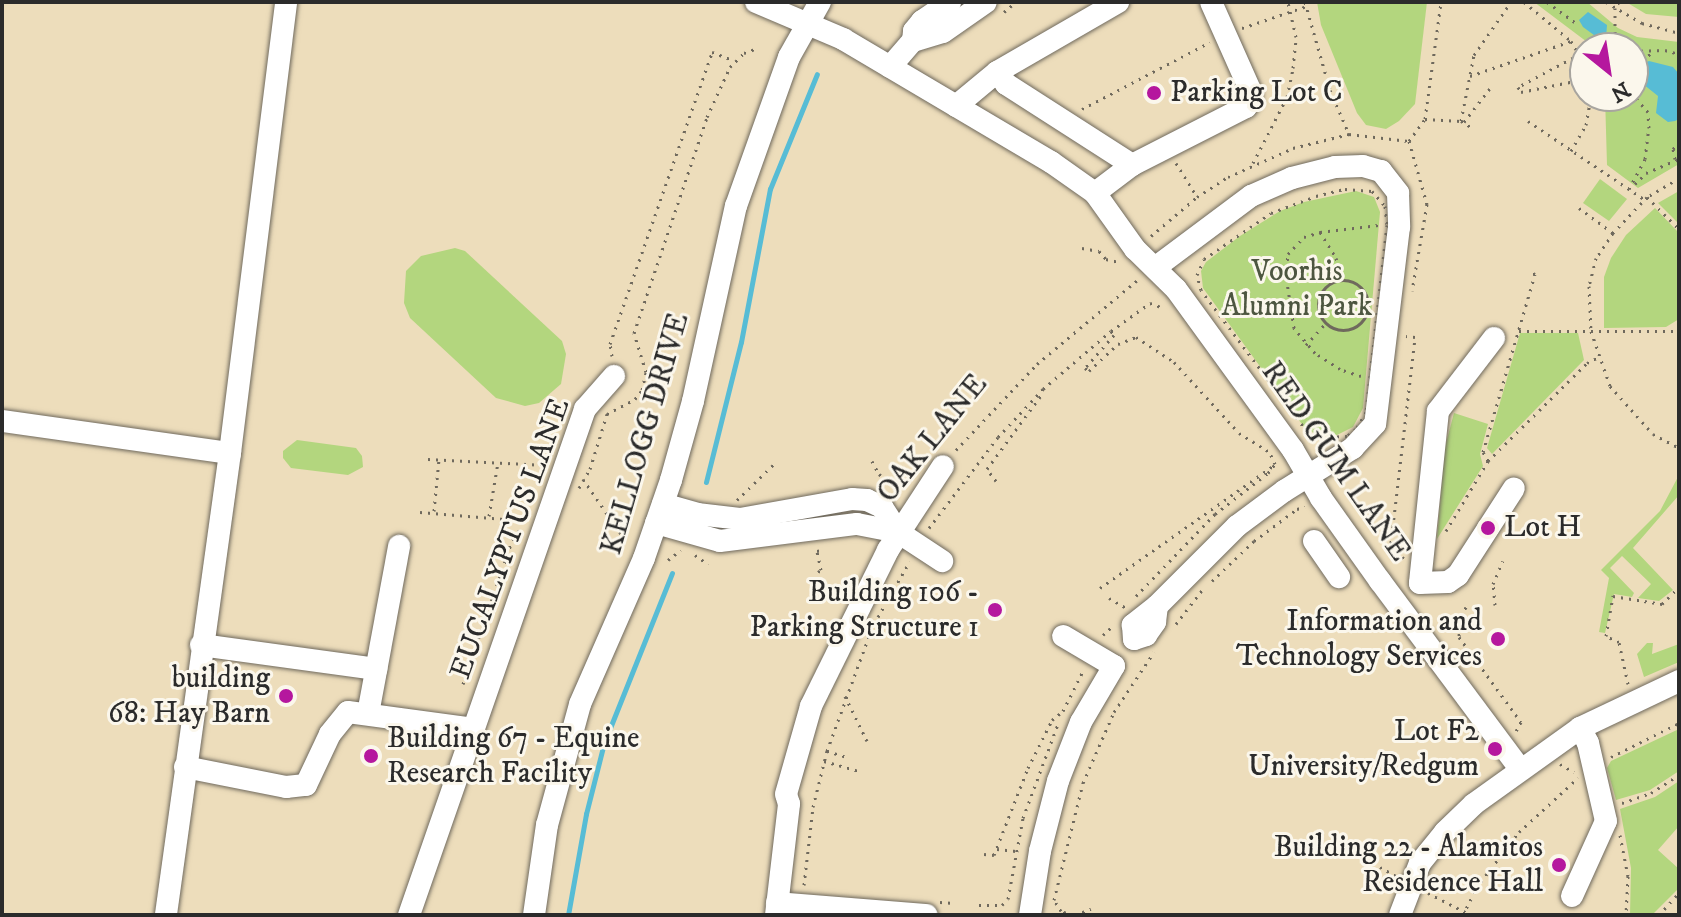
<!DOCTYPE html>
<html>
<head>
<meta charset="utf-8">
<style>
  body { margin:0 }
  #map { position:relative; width:1681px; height:917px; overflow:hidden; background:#edddbb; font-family:"IM FELL DW Pica",serif }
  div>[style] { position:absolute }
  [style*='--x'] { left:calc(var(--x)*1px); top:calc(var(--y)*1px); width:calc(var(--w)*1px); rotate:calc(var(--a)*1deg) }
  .green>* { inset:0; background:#b3d67e }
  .water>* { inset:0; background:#57bcd5 }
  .stream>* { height:5px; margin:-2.5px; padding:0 2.5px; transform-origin:2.5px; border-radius:2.5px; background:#57bcd5 }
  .path>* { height:3px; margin-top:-1.5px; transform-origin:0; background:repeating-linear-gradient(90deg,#6f695d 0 2px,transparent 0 8px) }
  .path>.ring { margin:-1.5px; padding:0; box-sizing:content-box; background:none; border:3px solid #6f695d; border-radius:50% }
  .roads { filter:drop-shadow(0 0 2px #6f695d) drop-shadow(0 0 2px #6f695d) }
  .minor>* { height:22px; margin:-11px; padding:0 11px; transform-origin:11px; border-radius:11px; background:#fff }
  .dots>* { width:22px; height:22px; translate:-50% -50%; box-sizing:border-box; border:4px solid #fbf7ec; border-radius:50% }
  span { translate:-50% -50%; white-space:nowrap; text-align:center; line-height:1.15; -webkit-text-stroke:6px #fbf7ec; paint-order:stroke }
  .poi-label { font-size:30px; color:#2b2b2b }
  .left { translate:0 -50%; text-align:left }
  .right { translate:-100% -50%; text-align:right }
  .park-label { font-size:30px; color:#4d5640 }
  .street-label { font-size:30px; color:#2b2b2b }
  .frame { position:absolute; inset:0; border:4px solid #2b2b2b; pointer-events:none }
  .north { position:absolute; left:1569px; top:32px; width:80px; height:80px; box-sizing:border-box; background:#fbf7ec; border:2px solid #a8a59f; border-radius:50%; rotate:150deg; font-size:22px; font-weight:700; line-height:32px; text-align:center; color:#2b2b2b }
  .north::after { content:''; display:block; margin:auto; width:28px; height:36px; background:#b5179e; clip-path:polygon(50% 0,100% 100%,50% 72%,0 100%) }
</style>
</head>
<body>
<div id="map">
  <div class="green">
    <i style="clip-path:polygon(1317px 2px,1427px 2px,1415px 104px,1399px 121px,1386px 129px,1366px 125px,1357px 113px,1321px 25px)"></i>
    <i style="clip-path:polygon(1534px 2px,1587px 2px,1618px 28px,1637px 37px,1679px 42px,1679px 164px,1638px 188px,1607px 165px,1605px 96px,1633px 96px,1633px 48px,1595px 48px)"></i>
    <i style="clip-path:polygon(1626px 2px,1679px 2px,1679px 17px,1646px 14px)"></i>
    <i style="clip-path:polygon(1600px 179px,1627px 199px,1609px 221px,1583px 203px)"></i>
    <i style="clip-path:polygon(1356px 191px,1374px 197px,1380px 212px,1363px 408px,1353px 427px,1335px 436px,1319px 436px,1304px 427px,1203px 288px,1201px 271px,1206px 262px,1240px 236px,1280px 211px,1304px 202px)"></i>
    <i style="clip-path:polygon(1679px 191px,1679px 224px,1658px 203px)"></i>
    <i style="clip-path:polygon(1655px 208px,1679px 233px,1679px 319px,1666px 327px,1604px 328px,1604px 277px,1611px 258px,1626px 235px)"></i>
    <i style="clip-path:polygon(455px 248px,465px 251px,562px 341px,566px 354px,561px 384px,539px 403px,525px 406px,496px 398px,410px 318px,404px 303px,406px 271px,421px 256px)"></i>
    <i style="clip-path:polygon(1520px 333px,1578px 333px,1584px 360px,1492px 454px,1487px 448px)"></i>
    <i style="clip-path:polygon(1454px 413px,1488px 424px,1480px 454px,1483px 466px,1437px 539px,1445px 447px)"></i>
    <i style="clip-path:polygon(297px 440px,356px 448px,362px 456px,363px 467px,348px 475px,291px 468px,283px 458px,283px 451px)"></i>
    <i style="clip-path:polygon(1679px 475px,1679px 495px,1633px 548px,1673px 590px,1659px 601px,1638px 598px,1651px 584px,1622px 556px,1610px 568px,1634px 593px,1632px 597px,1614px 594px,1605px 633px,1599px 632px,1609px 578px,1601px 570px,1660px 511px)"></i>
    <i style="clip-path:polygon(1647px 643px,1653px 643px,1652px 654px,1679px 644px,1679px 662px,1644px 677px,1637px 654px)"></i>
    <i style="clip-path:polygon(1679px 729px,1679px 771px,1650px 790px,1616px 800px,1607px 768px,1611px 761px)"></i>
    <i style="clip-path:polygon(1679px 781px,1679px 826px,1658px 850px,1679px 869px,1679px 888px,1652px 915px,1630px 915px,1631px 868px,1620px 809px,1655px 797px)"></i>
  </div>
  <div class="water">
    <i style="clip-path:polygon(1588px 12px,1607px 25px,1606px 38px,1598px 38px,1583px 27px,1579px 20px)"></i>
    <i style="clip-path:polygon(1649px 61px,1673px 67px,1679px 74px,1679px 119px,1675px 121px,1668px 122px,1656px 113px,1658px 96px,1638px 80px,1642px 64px)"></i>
  </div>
  <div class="stream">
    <i style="--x:1606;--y:38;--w:12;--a:55"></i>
    <i style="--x:1633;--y:70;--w:7;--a:27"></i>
    <i style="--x:706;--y:482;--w:144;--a:-76"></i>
    <i style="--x:741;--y:342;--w:156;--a:-79.3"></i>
    <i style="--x:770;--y:189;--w:124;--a:-67.8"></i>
    <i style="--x:568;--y:915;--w:103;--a:-79.9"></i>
    <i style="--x:586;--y:814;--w:73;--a:-75.8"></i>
    <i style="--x:604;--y:743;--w:183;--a:-68.2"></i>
  </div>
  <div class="path">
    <i style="--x:1305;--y:2;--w:91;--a:74.1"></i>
    <i style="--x:1330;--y:90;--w:48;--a:66.6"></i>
    <i style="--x:1524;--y:2;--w:61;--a:39.7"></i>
    <i style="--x:1571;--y:41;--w:27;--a:59"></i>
    <i style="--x:1547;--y:2;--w:34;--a:36"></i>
    <i style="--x:1573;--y:2;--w:10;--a:0"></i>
    <i style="--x:1606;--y:2;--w:42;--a:30.3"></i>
    <i style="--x:1642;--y:23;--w:38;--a:15"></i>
    <i style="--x:1619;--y:2;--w:7;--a:124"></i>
    <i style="--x:1615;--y:8;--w:25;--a:90"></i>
    <i style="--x:1615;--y:33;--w:17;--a:65"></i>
    <i style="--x:1004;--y:12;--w:16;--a:-40"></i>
    <i style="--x:1242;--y:28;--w:69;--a:-18.7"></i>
    <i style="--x:1633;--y:51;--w:32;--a:-2"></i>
    <i style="--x:1665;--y:50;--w:15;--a:16"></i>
    <i style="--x:1580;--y:54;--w:70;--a:152"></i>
    <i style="--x:1518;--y:87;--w:6;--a:59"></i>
    <i style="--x:1521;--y:92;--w:65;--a:-11.5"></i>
    <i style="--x:1633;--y:74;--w:31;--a:-50"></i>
    <i style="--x:1470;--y:76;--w:107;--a:-19.1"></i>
    <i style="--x:1082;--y:109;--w:144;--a:-27.6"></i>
    <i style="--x:1425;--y:119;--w:36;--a:3"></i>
    <i style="--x:1461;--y:121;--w:12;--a:31"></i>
    <i style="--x:1461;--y:121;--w:67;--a:-78.9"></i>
    <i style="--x:1474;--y:55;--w:65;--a:-55.1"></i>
    <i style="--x:1528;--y:121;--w:141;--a:34"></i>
    <i style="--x:1464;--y:122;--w:44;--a:-52.4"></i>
    <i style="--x:1409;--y:141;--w:66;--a:74.1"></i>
    <i style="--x:1427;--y:204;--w:88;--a:99.8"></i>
    <i style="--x:1571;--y:151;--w:30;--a:-60"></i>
    <i style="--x:1586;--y:125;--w:29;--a:-80"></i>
    <i style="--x:1675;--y:159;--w:10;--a:-101"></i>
    <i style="--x:1673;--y:149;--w:9;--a:-49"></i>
    <i style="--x:1176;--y:163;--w:40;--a:58"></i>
    <i style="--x:1253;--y:163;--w:74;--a:-62.7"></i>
    <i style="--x:1287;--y:97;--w:30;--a:-78"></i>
    <i style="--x:1293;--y:68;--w:31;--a:-84"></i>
    <i style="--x:1296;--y:37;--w:36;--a:-103"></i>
    <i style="--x:1679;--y:178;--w:37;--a:149"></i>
    <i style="--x:1647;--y:197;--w:50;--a:133.4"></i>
    <i style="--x:1613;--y:233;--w:30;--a:124"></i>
    <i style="--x:1596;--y:258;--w:29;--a:104"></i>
    <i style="--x:1589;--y:286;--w:45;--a:87.5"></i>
    <i style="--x:1591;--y:331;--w:58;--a:70.9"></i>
    <i style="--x:1610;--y:386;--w:64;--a:48.1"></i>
    <i style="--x:1653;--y:434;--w:30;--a:28"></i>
    <i style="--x:1635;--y:184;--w:16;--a:-45"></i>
    <i style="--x:1646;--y:173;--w:36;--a:-23"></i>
    <i style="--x:1345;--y:189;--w:27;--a:4"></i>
    <i style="--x:1372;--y:191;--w:20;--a:49"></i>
    <i style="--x:1385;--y:206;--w:19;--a:84"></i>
    <i style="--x:1387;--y:225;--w:188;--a:96.4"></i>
    <i style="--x:1366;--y:412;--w:20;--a:120"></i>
    <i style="--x:1356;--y:429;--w:11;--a:142"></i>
    <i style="--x:1347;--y:436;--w:35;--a:177"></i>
    <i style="--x:1312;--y:438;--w:185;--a:-126.9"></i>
    <i style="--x:1201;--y:290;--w:16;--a:-105"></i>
    <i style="--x:1197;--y:275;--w:17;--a:-66"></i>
    <i style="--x:1204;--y:259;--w:81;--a:-34.5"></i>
    <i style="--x:1271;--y:213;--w:48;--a:-20.7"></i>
    <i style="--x:1316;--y:196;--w:30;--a:-14"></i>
    <i style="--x:1629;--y:189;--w:34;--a:-62"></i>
    <i style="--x:1645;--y:159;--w:31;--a:-83"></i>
    <i style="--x:1649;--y:128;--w:16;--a:-94"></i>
    <i style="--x:1648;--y:112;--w:23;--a:-131"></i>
    <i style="--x:1647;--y:197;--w:45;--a:45"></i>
    <i style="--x:1579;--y:208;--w:42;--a:36.3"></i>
    <i style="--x:1320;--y:232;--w:31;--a:58"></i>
    <i style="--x:1336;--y:258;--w:23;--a:70"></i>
    <i style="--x:1151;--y:236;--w:60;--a:-40.3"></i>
    <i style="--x:1197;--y:197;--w:37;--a:-33"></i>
    <i style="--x:1228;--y:177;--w:71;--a:-24"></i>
    <i style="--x:1293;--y:148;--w:58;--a:-14"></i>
    <i style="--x:1349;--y:134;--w:60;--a:6.7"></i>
    <i style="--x:1409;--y:141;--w:27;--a:-54"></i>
    <i style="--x:1425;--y:119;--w:118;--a:-82.2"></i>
    <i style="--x:1082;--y:248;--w:17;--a:10"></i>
    <i style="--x:1099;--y:251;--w:11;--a:49"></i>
    <i style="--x:1106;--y:259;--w:13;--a:13"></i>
    <i class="ring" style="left:1318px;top:280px;width:47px;height:47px"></i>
    <i style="--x:1111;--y:331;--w:5;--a:53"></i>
    <i style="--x:1114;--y:335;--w:44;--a:131.3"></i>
    <i style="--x:1085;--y:368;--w:5;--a:37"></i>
    <i style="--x:1089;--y:371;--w:40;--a:-43"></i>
    <i style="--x:1118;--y:344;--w:19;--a:-21"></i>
    <i style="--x:1136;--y:337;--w:45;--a:33.3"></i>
    <i style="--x:1174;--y:362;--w:96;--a:47.5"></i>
    <i style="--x:1239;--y:433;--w:36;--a:32"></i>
    <i style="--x:1519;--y:331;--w:160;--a:0"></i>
    <i style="--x:1306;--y:345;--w:28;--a:-48"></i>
    <i style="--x:612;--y:356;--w:12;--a:-99"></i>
    <i style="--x:610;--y:344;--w:309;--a:-70.7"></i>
    <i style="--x:712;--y:52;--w:22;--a:21"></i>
    <i style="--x:1361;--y:376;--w:22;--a:-162"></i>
    <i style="--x:1340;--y:369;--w:30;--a:-147"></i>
    <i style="--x:1315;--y:353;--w:33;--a:-130"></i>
    <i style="--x:1294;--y:328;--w:53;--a:-98.7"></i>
    <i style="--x:1286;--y:276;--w:22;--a:-85"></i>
    <i style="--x:1288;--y:254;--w:23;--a:-47"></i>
    <i style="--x:1304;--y:237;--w:17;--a:-17"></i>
    <i style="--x:1320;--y:232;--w:59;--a:-6.8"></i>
    <i style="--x:956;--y:450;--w:118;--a:-46.7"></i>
    <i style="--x:1037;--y:364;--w:134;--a:-39.9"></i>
    <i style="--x:428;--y:459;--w:117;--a:2.9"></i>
    <i style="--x:872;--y:461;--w:15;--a:62"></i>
    <i style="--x:879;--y:474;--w:28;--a:39"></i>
    <i style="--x:1488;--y:461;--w:10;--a:-119"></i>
    <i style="--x:1483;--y:452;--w:185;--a:-73.7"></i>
    <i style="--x:1535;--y:274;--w:4;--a:-153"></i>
    <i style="--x:583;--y:479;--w:79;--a:55.3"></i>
    <i style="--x:996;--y:481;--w:15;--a:-127"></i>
    <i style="--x:987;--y:469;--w:93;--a:-53.7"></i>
    <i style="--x:579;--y:488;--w:22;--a:-60"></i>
    <i style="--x:590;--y:469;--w:58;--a:-72.8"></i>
    <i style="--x:607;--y:414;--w:32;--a:-28"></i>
    <i style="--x:635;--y:399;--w:11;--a:-52"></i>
    <i style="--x:642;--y:390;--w:18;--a:-77"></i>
    <i style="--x:646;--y:372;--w:41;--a:-107.1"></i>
    <i style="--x:634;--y:333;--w:228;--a:-71.3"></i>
    <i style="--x:707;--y:117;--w:55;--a:-65.3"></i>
    <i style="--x:730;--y:67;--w:20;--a:-45"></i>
    <i style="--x:744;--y:53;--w:15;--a:-20"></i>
    <i style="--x:737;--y:500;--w:52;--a:-44.2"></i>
    <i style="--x:434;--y:511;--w:52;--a:-84.5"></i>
    <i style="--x:420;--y:512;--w:107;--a:4.8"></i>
    <i style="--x:489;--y:516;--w:55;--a:-80.5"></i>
    <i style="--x:929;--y:528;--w:114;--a:-52.8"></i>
    <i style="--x:998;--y:437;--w:66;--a:-46.8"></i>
    <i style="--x:1043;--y:389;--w:89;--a:-40.5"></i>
    <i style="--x:1111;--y:331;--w:48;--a:-35.7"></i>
    <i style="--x:1150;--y:303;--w:15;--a:20"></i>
    <i style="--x:1446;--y:531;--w:82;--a:-59"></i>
    <i style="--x:1488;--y:461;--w:139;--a:-44.7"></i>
    <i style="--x:1587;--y:363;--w:11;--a:-27"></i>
    <i style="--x:695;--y:555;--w:16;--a:35"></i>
    <i style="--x:1404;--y:558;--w:16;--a:-153"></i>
    <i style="--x:1390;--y:551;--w:215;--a:-83.3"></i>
    <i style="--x:1415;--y:337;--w:9;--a:-174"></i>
    <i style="--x:668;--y:560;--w:16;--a:-38"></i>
    <i style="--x:818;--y:572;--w:4;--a:-34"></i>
    <i style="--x:821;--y:570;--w:19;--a:-102"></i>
    <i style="--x:817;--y:551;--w:5;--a:-11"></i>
    <i style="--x:1212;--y:581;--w:58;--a:-43.6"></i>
    <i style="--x:1254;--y:541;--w:54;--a:-36.7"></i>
    <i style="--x:1297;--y:509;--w:8;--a:-14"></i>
    <i style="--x:1100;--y:588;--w:212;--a:-35.2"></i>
    <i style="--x:1136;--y:596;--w:114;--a:-46.1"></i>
    <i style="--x:1215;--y:514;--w:67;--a:-37.7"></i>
    <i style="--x:1268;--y:473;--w:11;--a:-52"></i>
    <i style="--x:1275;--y:464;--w:12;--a:-114"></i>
    <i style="--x:1109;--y:598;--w:20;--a:30"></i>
    <i style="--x:1495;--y:605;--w:21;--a:-95"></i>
    <i style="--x:1493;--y:584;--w:25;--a:-67"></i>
    <i style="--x:1466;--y:607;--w:13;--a:119"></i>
    <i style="--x:1460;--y:618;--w:19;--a:93"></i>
    <i style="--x:1459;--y:637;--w:105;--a:53.9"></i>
    <i style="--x:1521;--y:722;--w:10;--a:119"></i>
    <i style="--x:878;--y:617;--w:64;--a:-60.3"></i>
    <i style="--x:1176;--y:624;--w:44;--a:-52.4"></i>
    <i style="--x:1103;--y:635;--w:16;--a:-43"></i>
    <i style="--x:463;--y:684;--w:154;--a:-71.1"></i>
    <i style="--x:513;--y:538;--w:14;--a:-51"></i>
    <i style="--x:1628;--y:684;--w:43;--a:-102.1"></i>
    <i style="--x:1619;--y:642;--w:14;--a:-155"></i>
    <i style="--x:1606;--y:636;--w:41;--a:-80.1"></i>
    <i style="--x:1613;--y:596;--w:50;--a:9.3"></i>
    <i style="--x:1662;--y:604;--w:24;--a:-45"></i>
    <i style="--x:845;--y:696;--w:50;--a:63.9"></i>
    <i style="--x:1063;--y:711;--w:45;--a:-63.4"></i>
    <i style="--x:827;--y:751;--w:21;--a:17"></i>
    <i style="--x:1611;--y:757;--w:76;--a:-26.6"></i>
    <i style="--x:824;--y:761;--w:35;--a:16"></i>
    <i style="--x:1560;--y:764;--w:16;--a:30"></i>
    <i style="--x:1622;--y:803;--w:31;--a:-19"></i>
    <i style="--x:1651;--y:793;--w:33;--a:-33"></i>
    <i style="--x:1620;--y:835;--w:42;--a:79"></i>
    <i style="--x:1628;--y:876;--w:39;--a:93"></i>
    <i style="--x:997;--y:849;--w:19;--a:6"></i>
    <i style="--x:984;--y:854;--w:10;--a:6"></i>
    <i style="--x:994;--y:855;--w:93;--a:-68.7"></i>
    <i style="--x:1028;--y:768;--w:54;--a:-63.4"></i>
    <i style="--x:1052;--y:720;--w:14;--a:-39"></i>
    <i style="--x:1380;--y:867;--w:18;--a:29"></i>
    <i style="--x:804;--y:885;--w:79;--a:-83.4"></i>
    <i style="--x:813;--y:807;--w:58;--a:-76"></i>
    <i style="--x:827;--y:751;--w:128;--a:-69.9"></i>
    <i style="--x:1428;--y:893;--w:48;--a:27.1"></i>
    <i style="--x:940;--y:902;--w:14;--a:4"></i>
    <i style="--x:979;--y:905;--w:23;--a:0"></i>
    <i style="--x:1002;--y:905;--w:8;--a:-45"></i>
    <i style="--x:1008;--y:899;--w:82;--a:-79.5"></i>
    <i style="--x:1023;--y:818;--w:103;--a:-69.6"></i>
    <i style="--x:1073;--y:915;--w:13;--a:-162"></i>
    <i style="--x:1061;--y:911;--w:13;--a:-122"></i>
    <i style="--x:1054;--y:900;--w:121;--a:-76.1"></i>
    <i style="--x:1083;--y:783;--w:77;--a:-66.4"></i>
    <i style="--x:1114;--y:712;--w:72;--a:-56.3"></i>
    <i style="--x:1075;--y:915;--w:17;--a:-21"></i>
    <i style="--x:1463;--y:915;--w:30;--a:-64"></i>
    <i style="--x:1476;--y:888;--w:71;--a:-52.5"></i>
    <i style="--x:1519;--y:832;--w:80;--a:-42.5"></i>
    <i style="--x:1659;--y:915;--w:30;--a:-48"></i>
  </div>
  <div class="roads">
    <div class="minor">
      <i style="--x:756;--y:2;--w:95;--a:23"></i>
      <i style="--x:843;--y:39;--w:242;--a:30.6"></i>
      <i style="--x:1051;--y:162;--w:54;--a:35.2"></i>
      <i style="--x:1095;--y:193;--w:69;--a:54.5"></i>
      <i style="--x:1135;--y:249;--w:57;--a:44.3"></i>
      <i style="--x:1176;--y:289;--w:199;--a:54"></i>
      <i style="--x:1293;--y:450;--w:56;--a:59.7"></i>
      <i style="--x:1321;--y:498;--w:102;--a:54.6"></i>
      <i style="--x:1380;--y:581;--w:234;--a:53.3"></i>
      <i style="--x:913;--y:41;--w:10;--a:-84"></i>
      <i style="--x:914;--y:31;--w:13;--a:-51"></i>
      <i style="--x:922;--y:21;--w:34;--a:-34"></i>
      <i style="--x:890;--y:67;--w:35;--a:-49"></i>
      <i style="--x:913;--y:41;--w:31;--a:-17"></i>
      <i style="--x:943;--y:32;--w:52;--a:-34.9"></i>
      <i style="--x:997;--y:72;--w:15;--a:53"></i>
      <i style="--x:1006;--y:84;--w:150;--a:32.7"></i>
      <i style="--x:956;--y:106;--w:53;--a:-39.7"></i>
      <i style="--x:997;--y:72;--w:140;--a:-30"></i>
      <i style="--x:1095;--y:193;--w:46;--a:-37.1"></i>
      <i style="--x:1132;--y:165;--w:128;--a:-27"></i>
      <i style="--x:1246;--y:107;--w:9;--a:-54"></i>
      <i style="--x:1251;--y:100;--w:8;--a:-90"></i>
      <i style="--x:1251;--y:92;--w:98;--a:-114"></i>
      <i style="--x:1156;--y:267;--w:119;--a:-36.8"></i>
      <i style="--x:1251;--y:196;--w:45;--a:-23.7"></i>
      <i style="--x:1292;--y:178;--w:44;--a:-14.3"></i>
      <i style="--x:1335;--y:167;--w:28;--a:-2"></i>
      <i style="--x:1363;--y:166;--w:19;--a:16"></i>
      <i style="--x:1381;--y:171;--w:28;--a:52"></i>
      <i style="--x:1398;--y:193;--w:34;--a:88"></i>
      <i style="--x:1399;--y:227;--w:198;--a:96.9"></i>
      <i style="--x:1375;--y:424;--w:33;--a:133"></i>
      <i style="--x:1353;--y:448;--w:81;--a:148.1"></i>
      <i style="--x:1284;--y:491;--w:59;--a:143.3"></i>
      <i style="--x:1237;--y:526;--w:113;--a:135"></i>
      <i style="--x:1157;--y:606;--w:31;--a:142"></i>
      <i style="--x:1133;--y:625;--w:14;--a:86"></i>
      <i style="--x:1134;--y:639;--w:13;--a:-18"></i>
      <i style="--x:1146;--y:635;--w:16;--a:-55"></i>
      <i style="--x:1155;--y:622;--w:16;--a:-83"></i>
      <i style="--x:1494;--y:338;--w:92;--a:127.5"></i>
      <i style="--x:1438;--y:411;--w:173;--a:96"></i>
      <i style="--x:1420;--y:583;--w:28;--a:-2"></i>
      <i style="--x:1448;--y:582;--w:12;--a:-35"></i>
      <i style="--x:1458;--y:575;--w:103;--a:-57.2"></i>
      <i style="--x:2;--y:421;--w:230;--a:8"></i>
      <i style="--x:230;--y:453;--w:466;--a:97.9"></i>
      <i style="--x:230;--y:453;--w:454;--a:-82.9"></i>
      <i style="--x:663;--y:504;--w:35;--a:16"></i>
      <i style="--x:697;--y:514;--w:43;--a:6.6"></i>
      <i style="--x:740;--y:519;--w:114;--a:-10.1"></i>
      <i style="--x:852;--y:499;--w:15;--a:4"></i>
      <i style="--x:867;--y:500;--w:17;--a:25"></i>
      <i style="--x:882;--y:507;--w:30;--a:57"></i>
      <i style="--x:656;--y:523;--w:66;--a:15.7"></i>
      <i style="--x:720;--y:541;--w:138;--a:-7.1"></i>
      <i style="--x:857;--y:524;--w:42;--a:11"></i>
      <i style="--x:898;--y:532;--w:53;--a:33.4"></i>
      <i style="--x:1314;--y:541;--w:44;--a:55.2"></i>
      <i style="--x:201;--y:645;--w:177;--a:7.8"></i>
      <i style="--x:368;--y:714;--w:171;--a:-79.5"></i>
      <i style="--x:185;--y:767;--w:103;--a:11.2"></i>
      <i style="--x:286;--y:787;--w:20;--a:-6"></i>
      <i style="--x:306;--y:785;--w:56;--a:-64.8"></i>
      <i style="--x:330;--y:734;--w:28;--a:-51"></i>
      <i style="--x:348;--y:712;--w:127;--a:7.7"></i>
      <i style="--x:1572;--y:896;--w:82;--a:-65.6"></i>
      <i style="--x:1606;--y:821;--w:80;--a:-103"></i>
      <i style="--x:1588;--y:743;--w:17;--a:-118"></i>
      <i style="--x:777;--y:903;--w:150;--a:4.6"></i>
      <i style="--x:409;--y:915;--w:536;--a:-70.82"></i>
      <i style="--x:585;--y:409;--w:44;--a:-48.7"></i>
      <i style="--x:534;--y:915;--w:91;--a:-81.8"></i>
      <i style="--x:547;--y:825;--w:125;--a:-74.7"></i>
      <i style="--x:580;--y:704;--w:159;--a:-66.3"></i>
      <i style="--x:644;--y:558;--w:83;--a:-70.9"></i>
      <i style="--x:671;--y:480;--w:82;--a:-74.4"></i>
      <i style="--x:693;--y:401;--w:200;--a:-77.6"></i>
      <i style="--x:736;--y:206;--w:158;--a:-70.4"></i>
      <i style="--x:789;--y:57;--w:63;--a:-60.6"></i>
      <i style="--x:776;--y:915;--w:112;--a:-83.3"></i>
      <i style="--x:789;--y:804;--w:10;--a:-107"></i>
      <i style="--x:786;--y:794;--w:91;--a:-74.1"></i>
      <i style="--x:811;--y:706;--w:174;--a:-63.7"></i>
      <i style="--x:888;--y:550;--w:100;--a:-56.8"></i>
      <i style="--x:1030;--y:915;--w:65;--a:-81.1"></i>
      <i style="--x:1040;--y:851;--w:72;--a:-75.6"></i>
      <i style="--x:1058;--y:781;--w:63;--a:-68.7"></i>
      <i style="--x:1081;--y:722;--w:65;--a:-59.5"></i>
      <i style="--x:1114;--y:666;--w:59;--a:-149.5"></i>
      <i style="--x:1400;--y:915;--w:56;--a:-69"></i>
      <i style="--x:1420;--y:863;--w:40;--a:-51"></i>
      <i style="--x:1445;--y:832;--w:40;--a:-44"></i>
      <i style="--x:1474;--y:804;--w:130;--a:-35.6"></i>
      <i style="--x:1580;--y:728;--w:110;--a:-25.4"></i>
    </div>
  </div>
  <div class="dots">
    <i style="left:1154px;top:93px;background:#b5179e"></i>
    <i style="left:1488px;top:528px;background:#b5179e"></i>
    <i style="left:995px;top:610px;background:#b5179e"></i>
    <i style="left:1498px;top:639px;background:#b5179e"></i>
    <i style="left:286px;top:696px;background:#b5179e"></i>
    <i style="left:1495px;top:749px;background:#b5179e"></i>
    <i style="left:371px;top:756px;background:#b5179e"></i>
    <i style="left:1559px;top:865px;background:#b5179e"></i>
  </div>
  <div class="poi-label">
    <span class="left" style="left:1170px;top:93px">Parking Lot C</span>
    <span class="left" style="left:1504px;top:528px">Lot H</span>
    <span class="right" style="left:979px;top:610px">Building 106 -<br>Parking Structure 1</span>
    <span class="right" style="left:1482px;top:639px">Information and<br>Technology Services</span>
    <span class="right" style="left:270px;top:696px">building<br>68: Hay Barn</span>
    <span class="right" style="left:1479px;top:749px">Lot F2<br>University/Redgum</span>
    <span class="left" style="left:387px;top:756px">Building 67 - Equine<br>Research Facility</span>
    <span class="right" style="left:1543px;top:865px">Building 22 - Alamitos<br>Residence Hall</span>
  </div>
  <div class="park-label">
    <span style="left:1297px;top:289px">Voorhis<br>Alumni Park</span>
  </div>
  <div class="street-label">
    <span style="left:646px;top:434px;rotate:-74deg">KELLOGG DRIVE</span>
    <span style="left:933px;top:439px;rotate:-51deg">OAK LANE</span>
    <span style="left:1335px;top:462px;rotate:55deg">RED GUM LANE</span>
    <span style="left:511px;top:539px;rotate:-70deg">EUCALYPTUS LANE</span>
  </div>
  <div class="frame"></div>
  <div class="north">N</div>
</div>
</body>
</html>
